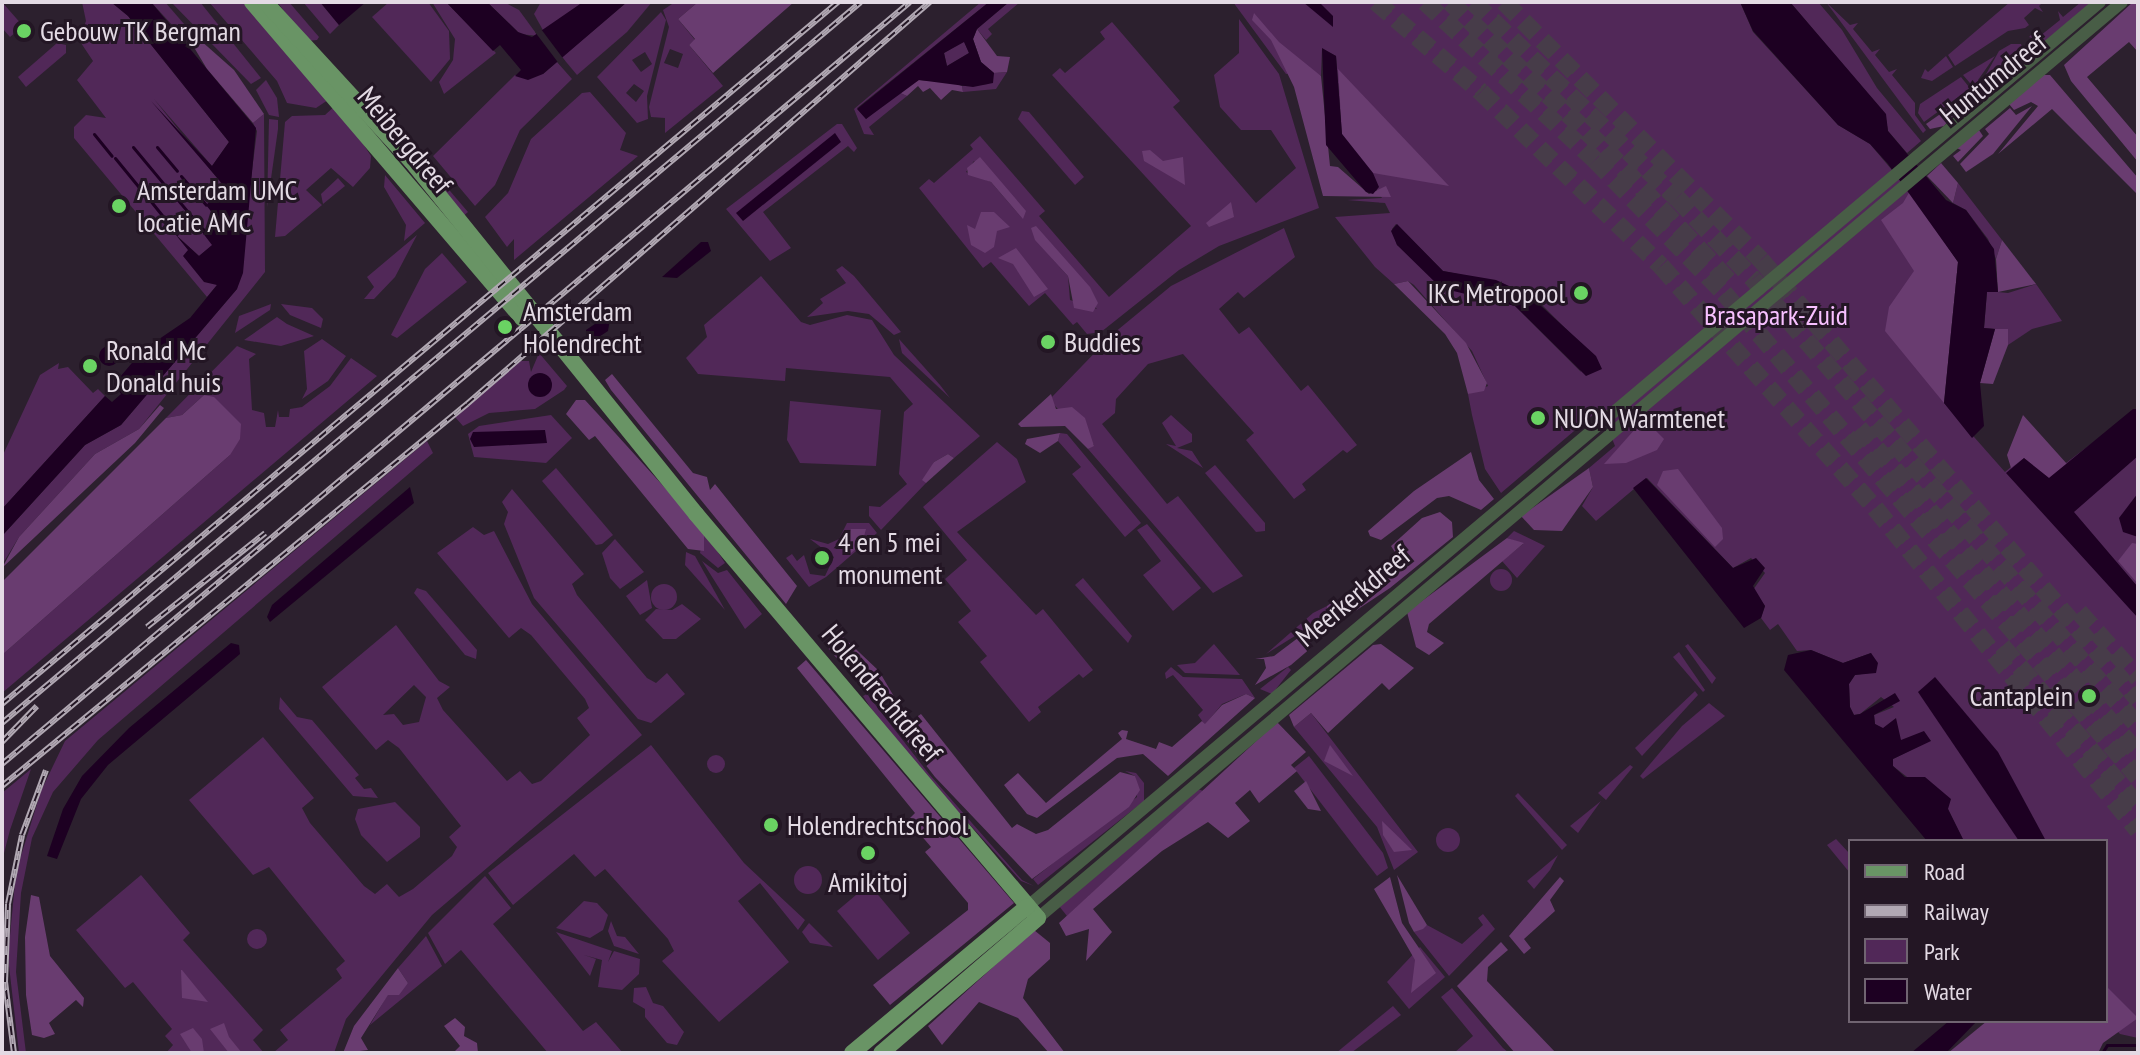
<!DOCTYPE html>
<html>
<head>
<meta charset="utf-8">
<style>
  body { margin:0 }
  #map { position:relative; width:2140px; height:1055px; overflow:hidden; background:#2c202e; font-family:"PT Sans Narrow",sans-serif }
  div>[style] { position:absolute }
  [style*='--x'] { left:calc(var(--x)*1px); top:calc(var(--y)*1px); width:calc(var(--w)*1px); rotate:calc(var(--a)*1deg) }
  .green>* { inset:0; background:#512858 }
  .round { border-radius:50% }
  .forest>* { inset:0; background:#693c70 }
  .water>* { inset:0; background:#1d0022 }
  .pier>* { inset:0; background:#2c202e }
  .stream>* { height:3px; margin:-1.5px; padding:0 1.5px; transform-origin:1.5px; border-radius:1.5px; background:#1d0022 }
  .highway-tunnel>* { height:18px; margin-top:-9px; transform-origin:0; background:repeating-linear-gradient(90deg,#473c49 0 18px,transparent 0 27px) }
  .minor>* { height:12px; margin:-6px; padding:0 6px; transform-origin:6px; border-radius:6px; background:#485d46 }
  .major>* { height:16px; margin:-8px; padding:0 8px; transform-origin:8px; border-radius:8px; background:#699465 }
  .rail>* { height:6px; margin-top:-3px; transform-origin:0; background:repeating-linear-gradient(90deg,#231624 0 9px,#b1a8b3 0 18px); box-sizing:border-box; border-block:2px solid #b1a8b3 }
  .dots>* { width:22px; height:22px; translate:-50% -50%; box-sizing:border-box; border:4px solid #231624; border-radius:50% }
  span { translate:-50% -50%; white-space:nowrap; text-align:center; line-height:1.15; -webkit-text-stroke:6px #231624; paint-order:stroke }
  .poi-label { font-size:28px; color:#e3dae4 }
  .left { translate:0 -50%; text-align:left }
  .right { translate:-100% -50%; text-align:right }
  .street-label { font-size:28px; color:#e3dae4 }
  .park-label { font-size:28px; color:#f7c0ff }
  .frame { position:absolute; inset:0; border:4px solid #e3dae4; pointer-events:none }
  .legend { position:absolute; left:1848px; top:839px; width:260px; height:184px; box-sizing:border-box; background:#231624; border:2px solid #706471; margin:0; padding:10px 14px; list-style:none; font-size:24px; color:#e3dae4 }
  .legend li { display:flex; align-items:center; gap:16px; height:40px }
  .legend b { width:40px; border:2px solid #706471 }
</style>
</head>
<body>
<div id="map">
  <div class="green">
    <i style="clip-path:polygon(2px 2px,23px 26px,10px 37px,2px 28px)"></i>
    <i style="clip-path:polygon(82px 2px,111px 2px,128px 16px,229px 142px,212px 166px,154px 99px,225px 188px,207px 205px,219px 220px,206px 230px,195px 217px,213px 245px,199px 256px,176px 235px,217px 285px,207px 297px,74px 138px,74px 127px,86px 115px,106px 118px,77px 80px,93px 61px,79px 40px,86px 21px)"></i>
    <i style="clip-path:polygon(151px 2px,165px 2px,191px 32px,194px 49px)"></i>
    <i style="clip-path:polygon(171px 2px,200px 2px,261px 78px,251px 84px)"></i>
    <i style="clip-path:polygon(209px 2px,249px 2px,331px 98px,316px 108px,287px 103px,277px 81px)"></i>
    <i style="clip-path:polygon(289px 2px,319px 37px,317px 40px,307px 41px,278px 3px)"></i>
    <i style="clip-path:polygon(303px 2px,320px 2px,339px 25px,330px 34px)"></i>
    <i style="clip-path:polygon(389px 2px,428px 2px,449px 31px,450px 59px,431px 82px,372px 17px)"></i>
    <i style="clip-path:polygon(432px 2px,446px 2px,496px 53px,444px 94px,439px 82px,453px 60px,455px 39px)"></i>
    <i style="clip-path:polygon(487px 2px,504px 2px,519px 10px,538px 36px,520px 34px)"></i>
    <i style="clip-path:polygon(541px 2px,583px 2px,544px 32px,534px 14px)"></i>
    <i style="clip-path:polygon(627px 2px,652px 2px,627px 32px,577px 75px,562px 57px)"></i>
    <i style="clip-path:polygon(evenodd,675px 2px,698px 2px,678px 19px,695px 40px,689px 45px,723px 86px,665px 133px,665px 118px,651px 117px,649px 107px,669px 27px,663px 10px,675px 2px,670px 49px,683px 54px,678px 68px,664px 63px,670px 49px)"></i>
    <i style="clip-path:polygon(981px 2px,989px 2px,857px 108px,866px 119px,898px 92px,907px 96px,869px 127px,874px 135px,864px 134px,854px 109px)"></i>
    <i style="clip-path:polygon(1009px 2px,1020px 2px,988px 29px,992px 34px,986px 40px,977px 29px)"></i>
    <i style="clip-path:polygon(evenodd,1233px 2px,1740px 2px,1753px 32px,1838px 125px,1870px 144px,1929px 214px,1944px 403px,2005px 472px,2024px 456px,2049px 476px,2138px 408px,2138px 1038px,2120px 1034px,2106px 1019px,2106px 841px,1963px 840px,1948px 809px,1893px 766px,1893px 759px,1931px 740px,1901px 740px,1875px 724px,1874px 715px,1894px 707px,1881px 697px,1860px 714px,1854px 715px,1850px 707px,1849px 684px,1855px 675px,1876px 672px,1871px 653px,1843px 663px,1811px 650px,1797px 651px,1778px 624px,1770px 630px,1761px 618px,1765px 606px,1753px 590px,1765px 573px,1751px 558px,1733px 568px,1647px 478px,1596px 521px,1582px 506px,1593px 487px,1589px 468px,1615px 446px,1600px 409px,1501px 493px,1485px 469px,1472px 415px,1468px 394px,1488px 386px,1472px 351px,1414px 285px,1408px 281px,1394px 284px,1375px 267px,1335px 217px,1390px 213px,1385px 203px,1347px 200px,1382px 198px,1342px 134px,1336px 56px,1322px 49px,1321px 76px,1311px 70px,1286px 74px,1233px 2px,1396px 224px,1443px 271px,1502px 283px,1541px 304px,1569px 332px,1581px 372px,1515px 306px,1485px 298px,1397px 245px,1392px 229px,1396px 224px)"></i>
    <i style="clip-path:polygon(1790px 2px,1818px 2px,1842px 30px,1877px 88px,1921px 141px,1907px 153px,1888px 131px,1885px 114px)"></i>
    <i style="clip-path:polygon(1826px 2px,1850px 25px,1858px 23px,1853px 29px,1872px 52px,1880px 49px,1875px 55px,1889px 72px,1897px 69px,1892px 75px,1915px 103px,1915px 115px,1926px 130px,1923px 133px)"></i>
    <i style="clip-path:polygon(2010px 2px,2043px 2px,2039px 6px,2043px 12px,2035px 8px,2024px 18px,2029px 25px,2025px 28px,2008px 31px,1955px 66px,1948px 55px)"></i>
    <i style="clip-path:polygon(2081px 2px,2092px 2px,2044px 42px,2029px 37px,2035px 31px,2040px 36px,2060px 20px,2058px 11px,2063px 17px)"></i>
    <i style="clip-path:polygon(evenodd,661px 12px,666px 20px,647px 96px,648px 119px,637px 123px,597px 77px,661px 12px,645px 52px,652px 64px,641px 72px,632px 60px,645px 52px,661px 12px,634px 84px,644px 91px,636px 102px,626px 93px,634px 84px)"></i>
    <i style="clip-path:polygon(evenodd,1239px 19px,1279px 74px,1319px 208px,1219px 246px,1179px 270px,1101px 332px,1087px 334px,1077px 322px,1073px 325px,1045px 293px,1029px 306px,991px 262px,983px 268px,919px 188px,929px 179px,934px 183px,973px 149px,970px 145px,980px 136px,1045px 211px,1039px 216px,1109px 297px,1191px 226px,1052px 75px,1060px 68px,1065px 73px,1105px 39px,1100px 32px,1112px 22px,1180px 101px,1173px 107px,1256px 203px,1296px 168px,1271px 130px,1241px 130px,1220px 107px,1214px 75px,1239px 53px,1239px 19px,974px 161px,1023px 219px,991px 182px,966px 172px,974px 161px,1239px 19px,1042px 247px,1097px 309px,1070px 300px,1068px 276px,1042px 247px)"></i>
    <i style="clip-path:polygon(964px 41px,969px 53px,947px 66px,944px 53px)"></i>
    <i style="clip-path:polygon(57px 43px,66px 45px,66px 53px,26px 87px,18px 77px)"></i>
    <i style="clip-path:polygon(2011px 44px,2021px 44px,2025px 58px,1990px 82px,1985px 76px,1999px 51px)"></i>
    <i style="clip-path:polygon(1946px 56px,1953px 67px,1932px 81px,1921px 78px,1925px 69px,1928px 72px)"></i>
    <i style="clip-path:polygon(1995px 56px,1978px 80px,1982px 85px,1976px 90px,1963px 75px)"></i>
    <i style="clip-path:polygon(557px 62px,572px 79px,520px 130px,495px 185px,475px 206px,433px 156px,515px 75px,543px 74px)"></i>
    <i style="clip-path:polygon(1007px 72px,996px 89px,963px 92px,962px 86px,988px 84px,994px 73px)"></i>
    <i style="clip-path:polygon(1961px 77px,1973px 92px,1969px 96px,1965px 92px,1924px 122px,1918px 113px,1920px 104px)"></i>
    <i style="clip-path:polygon(266px 80px,277px 98px,279px 117px,269px 115px,256px 90px)"></i>
    <i style="clip-path:polygon(590px 92px,626px 133px,620px 150px,638px 156px,514px 260px,514px 239px,507px 247px,485px 217px,508px 193px,531px 139px,582px 93px)"></i>
    <i style="clip-path:polygon(337px 104px,371px 156px,370px 168px,353px 187px,331px 168px,306px 190px,322px 205px,285px 236px,275px 237px,285px 122px,292px 116px,325px 115px)"></i>
    <i style="clip-path:polygon(1022px 111px,1029px 112px,1084px 177px,1075px 185px,1018px 119px)"></i>
    <i style="clip-path:polygon(264px 114px,265px 272px,139px 429px,95px 454px,19px 537px,2px 565px,2px 536px,85px 445px,121px 425px,237px 289px,257px 131px,253px 123px)"></i>
    <i style="clip-path:polygon(269px 119px,278px 120px,278px 129px,267px 207px)"></i>
    <i style="clip-path:polygon(837px 124px,842px 124px,857px 148px,854px 152px,848px 146px,763px 212px,791px 248px,770px 261px,726px 209px)"></i>
    <i style="clip-path:polygon(409px 143px,468px 212px,462px 217px,409px 151px)"></i>
    <i style="clip-path:polygon(385px 175px,425px 223px,404px 241px,406px 225px,384px 187px)"></i>
    <i style="clip-path:polygon(338px 178px,345px 186px,323px 204px,321px 194px)"></i>
    <i style="clip-path:polygon(1958px 183px,2002px 240px,1996px 259px,1988px 239px,1966px 210px,1953px 203px)"></i>
    <i style="clip-path:polygon(1284px 228px,1295px 257px,1244px 298px,1238px 292px,1219px 309px,1239px 334px,1249px 327px,1301px 391px,1308px 385px,1357px 445px,1347px 453px,1343px 450px,1302px 484px,1306px 490px,1294px 499px,1246px 440px,1254px 433px,1183px 354px,1148px 364px,1116px 399px,1115px 413px,1102px 424px,1167px 504px,1178px 496px,1243px 576px,1213px 593px,1088px 449px,1094px 445px,1049px 400px,1114px 333px,1171px 286px)"></i>
    <i style="clip-path:polygon(417px 235px,395px 277px,374px 299px,364px 299px,374px 287px,367px 277px)"></i>
    <i style="clip-path:polygon(442px 253px,467px 282px,397px 338px,391px 335px,425px 269px)"></i>
    <i style="clip-path:polygon(842px 266px,854px 276px,901px 332px,894px 335px,869px 314px,848px 311px,807px 317px,823px 303px,820px 299px,846px 283px,836px 270px)"></i>
    <i style="clip-path:polygon(761px 276px,801px 322px,810px 325px,847px 315px,872px 320px,894px 355px,980px 436px,954px 458px,948px 454px,934px 462px,926px 483px,881px 530px,869px 516px,869px 506px,880px 507px,907px 484px,899px 474px,901px 451px,904px 412px,913px 404px,890px 377px,786px 368px,785px 381px,698px 374px,686px 358px,707px 337px,704px 325px)"></i>
    <i style="clip-path:polygon(2036px 284px,2062px 321px,2032px 329px,2008px 345px,2008px 330px,1984px 328px,1987px 291px,2008px 293px)"></i>
    <i style="clip-path:polygon(271px 304px,270px 310px,235px 333px,239px 316px)"></i>
    <i style="clip-path:polygon(281px 304px,312px 308px,323px 319px,321px 328px,290px 315px)"></i>
    <i style="clip-path:polygon(277px 317px,287px 324px,314px 336px,281px 346px,244px 340px)"></i>
    <i style="clip-path:polygon(322px 339px,346px 356px,328px 381px,302px 399px,307px 389px,304px 351px)"></i>
    <i style="clip-path:polygon(899px 339px,940px 385px,950px 398px,902px 353px)"></i>
    <i style="clip-path:polygon(237px 346px,256px 354px,249px 359px,252px 410px,264px 413px,266px 427px,275px 427px,278px 410px,279px 417px,289px 417px,290px 409px,302px 407px,330px 386px,351px 358px,377px 376px,2px 693px,2px 655px,230px 455px,228px 414px,204px 395px,182px 415px,166px 418px)"></i>
    <i style="clip-path:polygon(539px 353px,567px 386px,564px 390px,535px 409px,489px 413px,463px 426px,455px 417px,520px 361px,529px 361px,531px 372px)"></i>
    <i style="clip-path:polygon(59px 363px,58px 369px,68px 367px,93px 393px,98px 389px,105px 396px,2px 509px,2px 457px,40px 375px)"></i>
    <i style="clip-path:polygon(790px 401px,881px 410px,876px 466px,800px 463px,787px 440px)"></i>
    <i style="clip-path:polygon(551px 415px,572px 438px,546px 463px,474px 457px,468px 434px,479px 426px)"></i>
    <i style="clip-path:polygon(1171px 415px,1192px 434px,1192px 442px,1177px 448px,1192px 451px,1203px 468px,1166px 444px,1176px 446px,1162px 423px)"></i>
    <i style="clip-path:polygon(1060px 433px,1067px 434px,1141px 523px,1125px 537px,1072px 474px,1081px 467px,1058px 441px)"></i>
    <i style="clip-path:polygon(427px 441px,433px 453px,98px 740px,53px 792px,32px 838px,21px 893px,16px 972px,26px 1053px,19px 1053px,8px 957px,16px 872px,41px 791px,65px 741px)"></i>
    <i style="clip-path:polygon(997px 442px,1017px 459px,1026px 482px,957px 532px,1036px 615px,1043px 609px,1093px 670px,1083px 678px,1079px 674px,1038px 707px,1041px 712px,1029px 722px,980px 662px,987px 656px,958px 622px,971px 611px,945px 579px,967px 560px,923px 507px)"></i>
    <i style="clip-path:polygon(1215px 465px,1265px 523px,1265px 531px,1256px 532px,1205px 473px)"></i>
    <i style="clip-path:polygon(556px 468px,613px 535px,602px 544px,596px 545px,542px 481px)"></i>
    <i style="clip-path:polygon(512px 489px,584px 574px,572px 584px,577px 595px,647px 678px,656px 683px,667px 673px,685px 694px,651px 723px,638px 719px,534px 598px,504px 524px,508px 512px,502px 502px)"></i>
    <i style="clip-path:polygon(847px 523px,869px 523px,877px 533px,826px 577px,809px 587px,786px 558px,792px 554px,797px 561px,804px 555px,810px 574px,825px 576px,834px 557px,810px 539px,828px 544px,839px 539px)"></i>
    <i style="clip-path:polygon(1147px 524px,1201px 588px,1173px 611px,1143px 575px,1161px 561px,1137px 530px)"></i>
    <i style="clip-path:polygon(evenodd,473px 527px,484px 535px,494px 531px,532px 604px,642px 735px,432px 915px,346px 1019px,334px 1053px,273px 1053px,288px 1040px,280px 1030px,342px 978px,336px 969px,345px 961px,269px 867px,253px 875px,189px 800px,263px 737px,314px 798px,302px 808px,310px 823px,364px 886px,375px 894px,387px 884px,399px 897px,413px 889px,452px 856px,457px 847px,449px 837px,461px 826px,399px 748px,388px 740px,376px 750px,322px 687px,396px 625px,439px 681px,450px 687px,437px 698px,443px 710px,507px 781px,520px 771px,532px 784px,541px 781px,590px 735px,577px 718px,589px 708px,585px 699px,531px 635px,521px 628px,509px 638px,437px 553px,473px 527px,414px 685px,426px 697px,419px 722px,403px 725px,394px 714px,383px 715px,414px 685px)"></i>
    <i style="clip-path:polygon(704px 531px,725px 563px,718px 568px,700px 553px)"></i>
    <i style="clip-path:polygon(1514px 531px,1545px 546px,1517px 578px,1502px 561px,1523px 544px,1507px 538px)"></i>
    <i style="clip-path:polygon(615px 539px,644px 572px,620px 589px,610px 578px,602px 553px)"></i>
    <i style="clip-path:polygon(686px 552px,695px 556px,725px 610px,685px 565px)"></i>
    <i style="clip-path:polygon(702px 561px,718px 573px,727px 570px,762px 614px,745px 629px)"></i>
    <i class="round" style="left:1490px;top:569px;width:22px;height:22px"></i>
    <i style="clip-path:polygon(1083px 578px,1132px 636px,1128px 643px,1075px 585px)"></i>
    <i style="clip-path:polygon(647px 580px,652px 608px,640px 615px,626px 596px)"></i>
    <i class="round" style="left:651px;top:584px;width:26px;height:26px"></i>
    <i style="clip-path:polygon(417px 588px,426px 591px,477px 650px,476px 659px,465px 655px,414px 593px)"></i>
    <i style="clip-path:polygon(682px 604px,701px 619px,676px 639px,663px 639px,645px 620px,656px 609px,672px 610px)"></i>
    <i style="clip-path:polygon(1327px 606px,1327px 616px,1266px 654px,1313px 613px)"></i>
    <i style="clip-path:polygon(1214px 644px,1240px 675px,1185px 673px,1177px 665px,1195px 663px)"></i>
    <i style="clip-path:polygon(1688px 644px,1716px 678px,1712px 684px,1685px 646px)"></i>
    <i style="clip-path:polygon(1679px 652px,1705px 690px,1703px 692px,1673px 657px)"></i>
    <i style="clip-path:polygon(1171px 667px,1183px 677px,1242px 679px,1255px 698px,1246px 694px,1222px 704px,1205px 725px,1198px 715px,1203px 710px,1173px 675px,1166px 679px,1165px 673px)"></i>
    <i style="clip-path:polygon(1288px 667px,1291px 670px,1272px 694px,1260px 689px)"></i>
    <i style="clip-path:polygon(1695px 691px,1698px 695px,1642px 756px,1635px 748px)"></i>
    <i style="clip-path:polygon(867px 694px,929px 774px,1022px 880px,1034px 886px,1021px 881px,922px 772px,879px 721px,863px 696px)"></i>
    <i style="clip-path:polygon(280px 697px,297px 717px,312px 720px,359px 775px,355px 778px,364px 789px,371px 788px,378px 798px,353px 796px,279px 709px)"></i>
    <i style="clip-path:polygon(1709px 703px,1725px 716px,1643px 779px,1640px 776px,1682px 726px)"></i>
    <i style="clip-path:polygon(1311px 713px,1418px 852px,1394px 870px,1377px 827px,1294px 727px)"></i>
    <i style="clip-path:polygon(651px 745px,744px 863px,805px 920px,798px 930px,760px 883px,738px 901px,789px 962px,719px 1022px,662px 961px,674px 951px,668px 939px,605px 869px,595px 877px,574px 854px,513px 905px,488px 873px)"></i>
    <i class="round" style="left:707px;top:755px;width:18px;height:18px"></i>
    <i style="clip-path:polygon(1309px 756px,1383px 853px,1388px 868px,1377px 876px,1294px 768px)"></i>
    <i style="clip-path:polygon(1630px 765px,1633px 767px,1606px 800px,1598px 793px)"></i>
    <i style="clip-path:polygon(31px 769px,10px 830px,2px 861px,2px 793px)"></i>
    <i style="clip-path:polygon(1125px 771px,1136px 773px,1144px 783px,1144px 801px,1038px 885px,1033px 879px,1137px 797px,1135px 776px)"></i>
    <i style="clip-path:polygon(1198px 789px,1203px 791px,1067px 916px,1059px 906px)"></i>
    <i style="clip-path:polygon(1518px 793px,1567px 845px,1562px 850px,1515px 796px)"></i>
    <i style="clip-path:polygon(1601px 801px,1578px 833px,1570px 826px)"></i>
    <i style="clip-path:polygon(395px 802px,420px 827px,420px 837px,387px 862px,361px 835px,355px 819px,358px 809px)"></i>
    <i class="round" style="left:1436px;top:828px;width:24px;height:24px"></i>
    <i style="clip-path:polygon(1836px 839px,1850px 854px,1850px 873px,1827px 845px)"></i>
    <i style="clip-path:polygon(1558px 855px,1550px 870px,1534px 889px,1527px 881px)"></i>
    <i class="round" style="left:794px;top:866px;width:28px;height:28px"></i>
    <i style="clip-path:polygon(141px 875px,190px 933px,183px 940px,263px 1030px,253px 1040px,264px 1053px,166px 1053px,173px 1045px,165px 1036px,172px 1029px,133px 982px,125px 988px,76px 930px)"></i>
    <i style="clip-path:polygon(485px 876px,511px 908px,493px 924px,583px 1031px,596px 1022px,623px 1053px,548px 1053px,461px 950px,445px 964px,428px 933px)"></i>
    <i style="clip-path:polygon(869px 884px,910px 933px,878px 960px,837px 911px)"></i>
    <i style="clip-path:polygon(584px 901px,597px 903px,608px 915px,603px 930px,590px 938px,556px 928px)"></i>
    <i style="clip-path:polygon(1483px 914px,1495px 929px,1449px 976px,1414px 932px,1427px 925px,1462px 944px,1483px 925px,1478px 918px)"></i>
    <i style="clip-path:polygon(611px 921px,617px 936px,625px 937px,639px 954px,614px 946px,608px 931px)"></i>
    <i style="clip-path:polygon(809px 923px,833px 947px,810px 943px,802px 932px)"></i>
    <i class="round" style="left:247px;top:929px;width:20px;height:20px"></i>
    <i style="clip-path:polygon(556px 932px,612px 951px,608px 962px,614px 951px,640px 959px,639px 974px,622px 990px,598px 987px,602px 960px,584px 955px,596px 959px,590px 976px)"></i>
    <i style="clip-path:polygon(426px 936px,442px 966px,370px 1025px,388px 994px,408px 983px,398px 968px)"></i>
    <i style="clip-path:polygon(1420px 947px,1445px 977px,1409px 1009px,1387px 982px)"></i>
    <i style="clip-path:polygon(646px 987px,653px 1003px,663px 1006px,684px 1032px,677px 1045px,667px 1043px,645px 1017px,645px 1009px,633px 1002px,634px 988px)"></i>
    <i style="clip-path:polygon(1452px 988px,1503px 1048px,1509px 1053px,1454px 1053px,1473px 1036px,1441px 997px)"></i>
    <i style="clip-path:polygon(1393px 1006px,1401px 1015px,1351px 1053px,1336px 1053px)"></i>
  </div>
  <div class="forest">
    <i style="clip-path:polygon(698px 2px,794px 2px,713px 73px,689px 45px,695px 39px,678px 19px)"></i>
    <i style="clip-path:polygon(2133px 2px,2138px 2px,2138px 52px,2129px 42px,2087px 77px,2138px 137px,2138px 162px,2071px 81px,2064px 65px)"></i>
    <i style="clip-path:polygon(1254px 13px,1279px 42px,1321px 76px,1330px 166px,1338px 167px,1369px 194px,1386px 186px,1391px 197px,1323px 196px,1294px 87px,1271px 40px,1252px 20px)"></i>
    <i style="clip-path:polygon(977px 29px,997px 56px,1010px 57px,1007px 72px,994px 73px,981px 62px,973px 39px)"></i>
    <i style="clip-path:polygon(191px 32px,234px 70px,264px 114px,253px 123px,207px 69px,189px 39px)"></i>
    <i style="clip-path:polygon(1338px 69px,1449px 186px,1373px 173px,1342px 134px)"></i>
    <i style="clip-path:polygon(2039px 75px,2050px 75px,2138px 178px,2138px 195px,2052px 109px,1998px 154px,2038px 106px,2031px 102px,2014px 110px,2009px 104px)"></i>
    <i style="clip-path:polygon(918px 80px,951px 82px,962px 86px,963px 92px,952px 90px,941px 100px,930px 88px,923px 92px,918px 86px,907px 96px,898px 92px)"></i>
    <i style="clip-path:polygon(1956px 103px,1960px 108px,1944px 126px,1930px 129px,1926px 124px)"></i>
    <i style="clip-path:polygon(2032px 106px,1993px 154px,1966px 172px,1960px 164px,1989px 134px,1985px 129px,2010px 108px,2016px 115px)"></i>
    <i style="clip-path:polygon(1979px 130px,1983px 136px,1958px 162px,1953px 156px,1961px 150px,1954px 147px)"></i>
    <i style="clip-path:polygon(1150px 150px,1163px 161px,1183px 157px,1185px 185px,1144px 161px,1142px 151px)"></i>
    <i style="clip-path:polygon(980px 157px,1026px 211px,1023px 219px,991px 182px,968px 175px,967px 168px)"></i>
    <i style="clip-path:polygon(1941px 163px,1958px 183px,1953px 203px,1927px 176px)"></i>
    <i style="clip-path:polygon(1910px 191px,1958px 262px,1944px 403px,1885px 331px,1889px 307px,1914px 271px,1881px 220px,1903px 203px)"></i>
    <i style="clip-path:polygon(1231px 202px,1234px 217px,1209px 227px,1206px 223px)"></i>
    <i style="clip-path:polygon(981px 212px,994px 212px,1010px 227px,997px 231px,994px 247px,985px 253px,971px 245px,967px 225px,975px 229px)"></i>
    <i style="clip-path:polygon(1036px 226px,1090px 287px,1098px 303px,1093px 312px,1074px 308px,1068px 276px,1035px 240px,1031px 228px)"></i>
    <i style="clip-path:polygon(2002px 240px,2036px 284px,1998px 292px,1996px 259px)"></i>
    <i style="clip-path:polygon(1016px 248px,1048px 289px,1034px 297px,1013px 264px,998px 258px)"></i>
    <i style="clip-path:polygon(1408px 281px,1466px 343px,1487px 383px,1484px 391px,1468px 394px,1457px 353px,1445px 334px,1394px 284px)"></i>
    <i style="clip-path:polygon(1995px 329px,2008px 329px,2008px 345px,1993px 384px,1980px 383px)"></i>
    <i style="clip-path:polygon(612px 374px,693px 473px,707px 477px,710px 490px,715px 484px,797px 586px,786px 604px,611px 390px,605px 380px)"></i>
    <i style="clip-path:polygon(1051px 394px,1056px 409px,1072px 407px,1085px 418px,1094px 446px,1088px 449px,1065px 426px,1021px 427px,1018px 424px)"></i>
    <i style="clip-path:polygon(204px 395px,214px 397px,241px 424px,240px 439px,230px 455px,2px 655px,2px 582px,166px 418px,182px 415px)"></i>
    <i style="clip-path:polygon(576px 400px,585px 400px,597px 413px,704px 531px,704px 551px,688px 549px,595px 436px,589px 440px,566px 414px)"></i>
    <i style="clip-path:polygon(160px 405px,164px 408px,135px 443px,2px 568px,19px 537px,95px 454px,139px 429px)"></i>
    <i style="clip-path:polygon(2023px 415px,2067px 464px,2049px 478px,2024px 458px,2011px 468px,2007px 455px)"></i>
    <i style="clip-path:polygon(1644px 419px,1664px 439px,1657px 450px,1626px 463px,1604px 464px)"></i>
    <i style="clip-path:polygon(1060px 433px,1058px 441px,1040px 453px,1025px 444px,1027px 439px)"></i>
    <i style="clip-path:polygon(1471px 452px,1479px 480px,1494px 499px,1481px 510px,1449px 496px,1437px 498px,1381px 540px,1370px 536px,1368px 531px,1414px 491px)"></i>
    <i style="clip-path:polygon(948px 454px,954px 458px,926px 483px,922px 480px,934px 462px)"></i>
    <i style="clip-path:polygon(1589px 468px,1593px 487px,1562px 531px,1534px 530px,1521px 516px)"></i>
    <i style="clip-path:polygon(1678px 469px,1722px 528px,1723px 539px,1715px 547px,1657px 485px,1663px 471px)"></i>
    <i style="clip-path:polygon(1440px 512px,1452px 522px,1453px 537px,1390px 588px,1310px 641px,1312px 647px,1291px 665px,1255px 685px,1266px 668px,1264px 659px,1255px 659px,1274px 656px,1327px 616px,1327px 606px,1335px 600px,1339px 605px,1398px 557px,1391px 546px,1422px 518px)"></i>
    <i style="clip-path:polygon(851px 529px,866px 529px,862px 544px,851px 553px,846px 540px)"></i>
    <i style="clip-path:polygon(1507px 538px,1524px 543px,1429px 624px,1427px 632px,1444px 643px,1429px 655px,1416px 647px,1407px 612px)"></i>
    <i style="clip-path:polygon(2132px 543px,2138px 544px,2138px 584px,2118px 561px)"></i>
    <i style="clip-path:polygon(841px 635px,879px 671px,906px 717px,871px 686px,862px 687px,827px 647px)"></i>
    <i style="clip-path:polygon(1381px 644px,1414px 668px,1389px 690px,1382px 683px,1328px 733px,1311px 713px,1294px 727px,1289px 715px,1373px 645px)"></i>
    <i style="clip-path:polygon(806px 660px,1014px 903px,890px 1005px,873px 985px,968px 910px,968px 903px,925px 852px,931px 847px,908px 820px,915px 813px,797px 668px)"></i>
    <i style="clip-path:polygon(869px 692px,906px 724px,921px 714px,1012px 828px,1017px 824px,1036px 834px,1048px 830px,1120px 772px,1135px 776px,1140px 790px,1129px 807px,1032px 879px,935px 777px)"></i>
    <i style="clip-path:polygon(1246px 694px,1255px 698px,1168px 776px,1143px 754px,1117px 758px,1037px 818px,1027px 814px,1004px 785px,1018px 773px,1046px 803px,1122px 739px,1118px 733px,1122px 730px,1128px 731px,1126px 739px,1156px 749px,1159px 742px,1172px 747px,1202px 721px,1205px 724px,1222px 705px)"></i>
    <i style="clip-path:polygon(1277px 722px,1306px 752px,1291px 765px,1297px 771px,1259px 803px,1250px 790px,1235px 803px,1250px 821px,1228px 838px,1208px 822px,1162px 851px,1093px 909px,1112px 932px,1086px 961px,1089px 929px,1066px 936px,1059px 923px)"></i>
    <i style="clip-path:polygon(1330px 745px,1353px 776px,1324px 761px)"></i>
    <i style="clip-path:polygon(1306px 781px,1321px 811px,1308px 809px,1294px 791px)"></i>
    <i style="clip-path:polygon(1382px 821px,1412px 850px,1394px 852px,1383px 835px)"></i>
    <i style="clip-path:polygon(1397px 875px,1427px 925px,1423px 929px,1414px 932px,1409px 923px)"></i>
    <i style="clip-path:polygon(1390px 877px,1402px 923px,1436px 973px,1411px 993px,1415px 960px,1374px 889px)"></i>
    <i style="clip-path:polygon(1560px 877px,1564px 881px,1550px 900px,1555px 911px,1524px 939px,1531px 948px,1524px 954px,1509px 936px)"></i>
    <i style="clip-path:polygon(31px 895px,39px 897px,50px 956px,84px 998px,83px 1007px,76px 1000px,49px 1023px,55px 1034px,44px 1038px,32px 1035px,26px 995px,25px 937px)"></i>
    <i style="clip-path:polygon(1034px 930px,1050px 943px,1050px 959px,1028px 979px,1023px 998px,1065px 1053px,1049px 1053px,1018px 1018px,979px 1002px,942px 1045px,928px 1026px)"></i>
    <i style="clip-path:polygon(1501px 942px,1508px 950px,1488px 967px,1487px 981px,1556px 1053px,1515px 1053px,1457px 986px)"></i>
    <i style="clip-path:polygon(398px 968px,408px 983px,399px 995px,388px 995px,361px 1038px,368px 1050px,343px 1053px,354px 1026px)"></i>
    <i style="clip-path:polygon(181px 970px,182px 970px,208px 1002px,182px 998px)"></i>
    <i style="clip-path:polygon(2106px 986px,2138px 1018px,2103px 1043px,2098px 1053px,1948px 1053px,1987px 1021px,2106px 1021px)"></i>
    <i style="clip-path:polygon(455px 1018px,465px 1027px,464px 1036px,477px 1043px,478px 1053px,453px 1053px,460px 1046px,444px 1026px)"></i>
    <i style="clip-path:polygon(224px 1023px,229px 1037px,242px 1053px,229px 1053px,210px 1029px)"></i>
    <i style="clip-path:polygon(193px 1028px,202px 1039px,204px 1053px,192px 1053px,180px 1034px)"></i>
  </div>
  <div class="water">
    <i style="clip-path:polygon(111px 2px,151px 2px,256px 128px,243px 273px,237px 289px,121px 425px,85px 445px,2px 536px,2px 509px,105px 396px,112px 402px,121px 394px,114px 384px,143px 350px,190px 318px,217px 285px,204px 282px,183px 256px,188px 250px,176px 235px,199px 256px,212px 245px,192px 219px,206px 230px,218px 220px,206px 205px,225px 187px,151px 101px,212px 166px,229px 142px,128px 16px)"></i>
    <i style="clip-path:polygon(320px 2px,366px 2px,339px 25px)"></i>
    <i style="clip-path:polygon(446px 2px,487px 2px,518px 32px,532px 37px,583px 2px,627px 2px,543px 74px,528px 80px,515px 76px,521px 70px,500px 45px,493px 51px)"></i>
    <i style="clip-path:polygon(evenodd,989px 2px,1009px 2px,977px 29px,973px 39px,981px 62px,994px 73px,993px 83px,973px 87px,919px 80px,866px 119px,857px 109px,989px 2px,964px 42px,969px 53px,947px 66px,944px 53px,964px 42px)"></i>
    <i style="clip-path:polygon(1303px 2px,1319px 2px,1333px 16px,1333px 27px)"></i>
    <i style="clip-path:polygon(1740px 2px,1790px 2px,1886px 114px,1888px 131px,1946px 200px,1966px 210px,1994px 249px,1998px 292px,1987px 292px,1984px 328px,1995px 329px,1980px 383px,1984px 426px,1972px 438px,1944px 403px,1958px 262px,1888px 164px,1870px 144px,1838px 125px,1753px 31px)"></i>
    <i style="clip-path:polygon(1322px 48px,1336px 56px,1342px 134px,1373px 173px,1379px 187px,1373px 194px,1366px 192px,1326px 145px)"></i>
    <i style="clip-path:polygon(835px 133px,841px 142px,743px 221px,736px 213px)"></i>
    <i style="clip-path:polygon(1397px 224px,1443px 271px,1496px 280px,1529px 295px,1596px 356px,1602px 369px,1586px 376px,1515px 306px,1441px 288px,1397px 245px,1391px 231px)"></i>
    <i style="clip-path:polygon(701px 242px,708px 242px,711px 251px,677px 278px,662px 277px)"></i>
    <i style="clip-path:polygon(611px 313px,608px 331px,588px 344px,586px 330px)"></i>
    <i class="round" style="left:99px;top:346px;width:20px;height:20px"></i>
    <i class="round" style="left:528px;top:373px;width:24px;height:24px"></i>
    <i style="clip-path:polygon(2133px 409px,2138px 409px,2138px 456px,2074px 512px,2138px 587px,2138px 618px,2006px 473px,2024px 458px,2049px 478px)"></i>
    <i style="clip-path:polygon(545px 430px,547px 443px,474px 447px,470px 439px,473px 432px)"></i>
    <i style="clip-path:polygon(1646px 478px,1733px 568px,1756px 558px,1765px 568px,1753px 586px,1765px 606px,1761px 618px,1744px 628px,1633px 488px)"></i>
    <i style="clip-path:polygon(410px 487px,414px 503px,270px 622px,267px 617px,272px 605px)"></i>
    <i style="clip-path:polygon(2138px 493px,2138px 537px,2123px 532px,2119px 518px)"></i>
    <i style="clip-path:polygon(231px 643px,239px 645px,240px 654px,108px 765px,81px 799px,57px 859px,47px 856px,63px 809px,82px 776px,129px 728px)"></i>
    <i style="clip-path:polygon(1811px 650px,1843px 663px,1871px 653px,1878px 663px,1876px 673px,1855px 675px,1849px 684px,1850px 707px,1854px 715px,1860px 714px,1895px 693px,1900px 701px,1874px 715px,1875px 724px,1883px 728px,1896px 718px,1901px 740px,1924px 731px,1931px 741px,1893px 759px,1893px 766px,1905px 777px,1925px 777px,1951px 799px,1948px 809px,1964px 841px,1927px 841px,1784px 670px,1788px 655px)"></i>
    <i style="clip-path:polygon(1935px 677px,1998px 752px,2046px 841px,2019px 841px,1918px 692px)"></i>
    <i style="clip-path:polygon(1949px 1021px,1977px 1021px,1946px 1053px,1911px 1053px)"></i>
  </div>
  <div class="pier">
    <i style="clip-path:polygon(541px 29px,565px 61px,560px 65px,535px 32px)"></i>
  </div>
  <div class="stream">
    <i style="--x:94;--y:134;--w:28;--a:51"></i>
    <i style="--x:133;--y:147;--w:47;--a:50.2"></i>
    <i style="--x:157;--y:147;--w:31;--a:50"></i>
    <i style="--x:115;--y:158;--w:43;--a:50.7"></i>
    <i style="--x:181;--y:176;--w:38;--a:49"></i>
    <i style="--x:167;--y:187;--w:40;--a:50"></i>
    <i style="--x:145;--y:194;--w:51;--a:51.3"></i>
    <i style="--x:2102;--y:1053;--w:9;--a:-58"></i>
    <i style="--x:2107;--y:1045;--w:31;--a:0"></i>
  </div>
  <div class="highway-tunnel">
    <i style="--x:1376;--y:2;--w:138;--a:40.6"></i>
    <i style="--x:1481;--y:92;--w:250;--a:44"></i>
    <i style="--x:1661;--y:266;--w:323;--a:48.5"></i>
    <i style="--x:1875;--y:508;--w:416;--a:50.8"></i>
    <i style="--x:1425;--y:2;--w:232;--a:42.9"></i>
    <i style="--x:1595;--y:160;--w:185;--a:45.9"></i>
    <i style="--x:1724;--y:293;--w:637;--a:49.46"></i>
    <i style="--x:1450;--y:2;--w:214;--a:43.5"></i>
    <i style="--x:1605;--y:149;--w:184;--a:46.8"></i>
    <i style="--x:1473;--y:2;--w:283;--a:43.9"></i>
    <i style="--x:1677;--y:198;--w:111;--a:46.8"></i>
    <i style="--x:1753;--y:279;--w:590;--a:49.26"></i>
    <i style="--x:1504;--y:2;--w:364;--a:45.1"></i>
    <i style="--x:1761;--y:260;--w:579;--a:49.35"></i>
    <i style="--x:1859;--y:428;--w:429;--a:49.4"></i>
    <i style="--x:2079;--y:612;--w:89;--a:48.2"></i>
    <i style="--x:2002;--y:646;--w:210;--a:49.6"></i>
  </div>
  <div class="minor">
    <i style="--x:1028;--y:906;--w:1402;--a:-40.14"></i>
    <i style="--x:1038;--y:918;--w:1419;--a:-40.2"></i>
  </div>
  <div class="major">
    <i style="--x:252;--y:2;--w:416;--a:49.5"></i>
    <i style="--x:265;--y:2;--w:217;--a:47.4"></i>
    <i style="--x:412;--y:162;--w:452;--a:51.1"></i>
    <i style="--x:696;--y:514;--w:529;--a:49.75"></i>
    <i style="--x:1038;--y:918;--w:207;--a:139.3"></i>
    <i style="--x:852;--y:1053;--w:229;--a:-39.9"></i>
  </div>
  <div class="rail">
    <i style="--x:147;--y:627;--w:151;--a:-38.5"></i>
    <i style="--x:2;--y:704;--w:1092;--a:-40.02"></i>
    <i style="--x:2;--y:723;--w:1121;--a:-40.01"></i>
    <i style="--x:2;--y:742;--w:50;--a:-45.8"></i>
    <i style="--x:2;--y:764;--w:1185;--a:-40"></i>
    <i style="--x:2;--y:786;--w:602;--a:-39.4"></i>
    <i style="--x:467;--y:404;--w:613;--a:-40.97"></i>
    <i style="--x:14;--y:1053;--w:72;--a:-97.2"></i>
    <i style="--x:5;--y:982;--w:78;--a:-87.8"></i>
    <i style="--x:8;--y:904;--w:70;--a:-78.5"></i>
    <i style="--x:22;--y:835;--w:69;--a:-69.7"></i>
  </div>
  <div class="dots">
    <i style="left:24px;top:31px;background:#6ad363"></i>
    <i style="left:119px;top:206px;background:#6ad363"></i>
    <i style="left:1581px;top:293px;background:#6ad363"></i>
    <i style="left:505px;top:327px;background:#6ad363"></i>
    <i style="left:1048px;top:342px;background:#6ad363"></i>
    <i style="left:90px;top:366px;background:#6ad363"></i>
    <i style="left:1538px;top:418px;background:#6ad363"></i>
    <i style="left:822px;top:558px;background:#6ad363"></i>
    <i style="left:2089px;top:696px;background:#6ad363"></i>
    <i style="left:771px;top:825px;background:#6ad363"></i>
    <i style="left:868px;top:853px;background:#6ad363"></i>
  </div>
  <div class="poi-label">
    <span class="left" style="left:40px;top:31px">Gebouw TK Bergman</span>
    <span class="left" style="left:137px;top:206px">Amsterdam UMC<br>locatie AMC</span>
    <span class="right" style="left:1565px;top:293px">IKC Metropool</span>
    <span class="left" style="left:523px;top:327px">Amsterdam<br>Holendrecht</span>
    <span class="left" style="left:1064px;top:342px">Buddies</span>
    <span class="left" style="left:106px;top:366px">Ronald Mc<br>Donald huis</span>
    <span class="left" style="left:1554px;top:418px">NUON Warmtenet</span>
    <span class="left" style="left:838px;top:558px">4 en 5 mei<br>monument</span>
    <span class="right" style="left:2073px;top:696px">Cantaplein</span>
    <span class="left" style="left:787px;top:825px">Holendrechtschool</span>
    <span style="left:868px;top:882px">Amikitoj</span>
  </div>
  <div class="street-label">
    <span style="left:1993px;top:78px;rotate:-39deg">Huntumdreef</span>
    <span style="left:405px;top:140px;rotate:50deg">Meibergdreef</span>
    <span style="left:1353px;top:596px;rotate:-40deg">Meerkerkdreef</span>
    <span style="left:882px;top:693px;rotate:50deg">Holendrechtdreef</span>
  </div>
  <div class="park-label">
    <span style="left:1776px;top:315px">Brasapark-Zuid</span>
  </div>
  <div class="frame"></div>
  <ul class="legend">
  <li><b style="height:10px;background:#699465"></b>Road</li>
  <li><b style="height:10px;background:#b1a8b3"></b>Railway</li>
  <li><b style="height:22px;background:#512858"></b>Park</li>
  <li><b style="height:22px;background:#1d0022"></b>Water</li>
  </ul>
</div>
</body>
</html>
